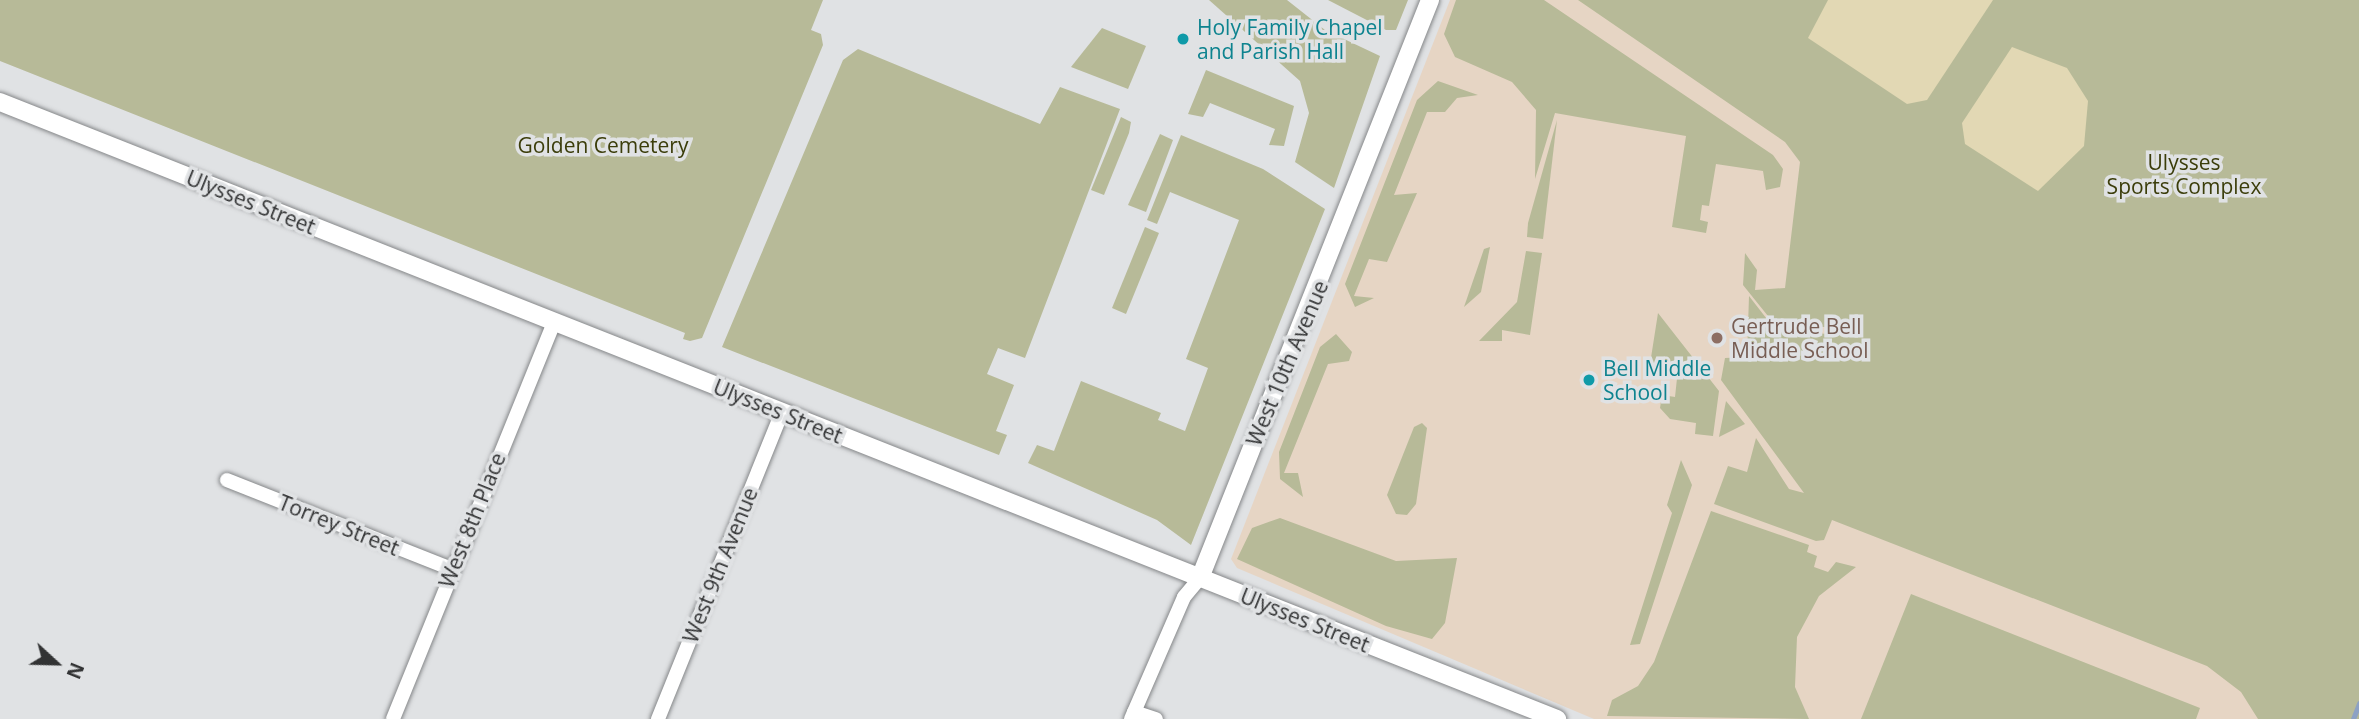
<!DOCTYPE html>
<html>
<head>
<meta charset="utf-8">
<style>
  body { margin:0 }
  #map { position:relative; width:2359px; height:719px; overflow:hidden; background:#e0e2e4; font-family:"Open Sans",sans-serif }
  div>[style] { position:absolute }
  [style*='--x'] { left:calc(var(--x)*1px); top:calc(var(--y)*1px); width:calc(var(--w)*1px); rotate:calc(var(--a)*1deg) }
  .education>* { inset:0; background:#e6d5c4 }
  .green>* { inset:0; background:#b7ba98 }
  .sand>* { inset:0; background:#e2d8b4 }
  .stream>* { height:5px; margin:-2.5px; padding:0 2.5px; transform-origin:2.5px; border-radius:2.5px; background:#8da1c4 }
  .roads { filter:drop-shadow(0 0 2px #858789) drop-shadow(0 0 2px #858789) }
  .minor>* { height:14px; margin:-7px; padding:0 7px; transform-origin:7px; border-radius:7px; background:#fff }
  .tertiary>* { height:18px; margin:-9px; padding:0 9px; transform-origin:9px; border-radius:9px; background:#fff }
  .dots>* { width:19px; height:19px; translate:-50% -50%; box-sizing:border-box; border:4px solid #e0e2e4; border-radius:50% }
  span { translate:-50% -50%; white-space:nowrap; text-align:center; line-height:1.15; -webkit-text-stroke:7px #e0e2e4; paint-order:stroke }
  .culture-label { font-size:21px; color:#0d838f }
  .left { translate:0 -50%; text-align:left }
  .park-label { font-size:21px; color:#3b3d0a }
  .street-label { font-size:21px; color:#323334 }
  .education-label { font-size:21px; color:#785e54 }
  .north { position:absolute; left:21px; top:628px; width:70px; height:70px; -webkit-text-stroke:5px #e0e2e4; paint-order:stroke; rotate:112deg; font-size:19px; font-weight:700; line-height:28px; text-align:center; color:#323334 }
  .north::after { content:''; display:block; margin:auto; width:24px; height:32px; background:#323334; clip-path:polygon(50% 0,100% 100%,50% 72%,0 100%) }
</style>
</head>
<body>
<div id="map">
  <div class="education">
    <i style="clip-path:polygon(1450px 0,1597px 0,2359px 501px,2359px 664px,2337px 719px,1594px 719px,1237px 568px,1231px 559px)"></i>
  </div>
  <div class="green">
    <i style="clip-path:polygon(0 0,823px 0,811px 30px,821px 34px,823px 45px,702px 338px,690px 341px,683px 339px,685px 333px,0 61px)"></i>
    <i style="clip-path:polygon(1209px 0,1287px 0,1325px 30px,1380px 56px,1334px 188px,1295px 162px,1309px 113px,1300px 81px)"></i>
    <i style="clip-path:polygon(1328px 0,1408px 0,1396px 30px,1386px 30px)"></i>
    <i style="clip-path:polygon(1456px 0,1544px 0,1773px 155px,1783px 169px,1780px 187px,1766px 190px,1763px 171px,1716px 164px,1709px 206px,1702px 205px,1700px 220px,1708px 222px,1706px 233px,1672px 227px,1686px 136px,1555px 113px,1535px 179px,1536px 110px,1512px 82px,1455px 57px,1444px 34px)"></i>
    <i style="clip-path:polygon(1578px 0,2359px 0,2359px 719px,2258px 719px,2241px 692px,2207px 666px,1832px 520px,1824px 540px,1816px 541px,1714px 504px,1728px 466px,1747px 472px,1756px 438px,1789px 489px,1804px 493px,1721px 380px,1725px 358px,1747px 357px,1749px 296px,1777px 332px,1832px 334px,1826px 327px,1776px 326px,1743px 285px,1745px 253px,1757px 270px,1755px 290px,1785px 288px,1800px 162px,1785px 142px)"></i>
    <i style="clip-path:polygon(1102px 28px,1146px 46px,1128px 89px,1071px 67px)"></i>
    <i style="clip-path:polygon(858px 49px,1040px 124px,1060px 87px,1120px 109px,1025px 358px,998px 348px,987px 374px,1014px 385px,996px 431px,1007px 435px,999px 455px,722px 347px,843px 60px)"></i>
    <i style="clip-path:polygon(1206px 70px,1294px 106px,1284px 146px,1269px 145px,1275px 129px,1210px 103px,1203px 117px,1188px 114px)"></i>
    <i style="clip-path:polygon(1438px 81px,1478px 95px,1457px 98px,1445px 112px,1427px 112px,1394px 195px,1417px 193px,1387px 262px,1369px 259px,1354px 296px,1374px 298px,1355px 307px,1345px 284px,1417px 100px)"></i>
    <i style="clip-path:polygon(1121px 117px,1131px 122px,1129px 133px,1104px 195px,1091px 190px)"></i>
    <i style="clip-path:polygon(1557px 120px,1543px 239px,1527px 237px,1528px 223px)"></i>
    <i style="clip-path:polygon(1160px 134px,1173px 140px,1146px 212px,1128px 205px)"></i>
    <i style="clip-path:polygon(1181px 135px,1263px 169px,1325px 209px,1191px 545px,1157px 520px,1028px 463px,1037px 445px,1054px 451px,1081px 381px,1161px 413px,1158px 420px,1185px 431px,1208px 368px,1186px 359px,1239px 220px,1170px 192px,1157px 224px,1147px 220px)"></i>
    <i style="clip-path:polygon(1145px 227px,1159px 233px,1126px 314px,1112px 308px)"></i>
    <i style="clip-path:polygon(1490px 247px,1481px 292px,1464px 307px,1484px 249px)"></i>
    <i style="clip-path:polygon(1526px 251px,1542px 253px,1530px 335px,1502px 330px,1502px 341px,1479px 341px,1517px 302px)"></i>
    <i style="clip-path:polygon(1658px 313px,1719px 391px,1713px 436px,1695px 434px,1696px 423px,1670px 419px,1660px 408px,1662px 395px,1675px 397px,1678px 369px,1650px 364px)"></i>
    <i style="clip-path:polygon(1336px 334px,1352px 352px,1349px 361px,1328px 364px,1284px 473px,1298px 473px,1303px 497px,1280px 479px,1279px 452px,1320px 347px)"></i>
    <i style="clip-path:polygon(1726px 401px,1745px 424px,1719px 437px)"></i>
    <i style="clip-path:polygon(1422px 423px,1427px 428px,1416px 504px,1407px 515px,1396px 514px,1387px 495px,1414px 427px)"></i>
    <i style="clip-path:polygon(1681px 460px,1692px 485px,1640px 644px,1630px 645px,1672px 513px,1667px 505px)"></i>
    <i style="clip-path:polygon(1711px 511px,1809px 545px,1807px 552px,1817px 556px,1814px 567px,1828px 572px,1836px 562px,1856px 567px,1819px 596px,1797px 637px,1795px 687px,1809px 719px,1607px 716px,1612px 700px,1638px 686px,1654px 662px)"></i>
    <i style="clip-path:polygon(1280px 518px,1396px 561px,1457px 558px,1445px 623px,1432px 639px,1386px 626px,1237px 559px,1252px 528px)"></i>
    <i style="clip-path:polygon(1911px 594px,2200px 708px,2196px 719px,1861px 719px)"></i>
  </div>
  <div class="sand">
    <i style="clip-path:polygon(1828px 0,1993px 0,1927px 100px,1907px 104px,1808px 38px)"></i>
    <i style="clip-path:polygon(2012px 47px,2067px 68px,2088px 101px,2084px 146px,2038px 191px,1965px 144px,1962px 123px)"></i>
  </div>
  <div class="stream">
    <i style="--x:2353;--y:719;--w:17;--a:-69"></i>
  </div>
  <div class="roads">
    <div class="minor">
      <i style="--x:227;--y:480;--w:242;--a:21.6"></i>
      <i style="--x:1134;--y:712;--w:23;--a:18"></i>
      <i style="--x:393;--y:719;--w:428;--a:-67.9"></i>
      <i style="--x:658;--y:719;--w:331;--a:-68"></i>
      <i style="--x:1131;--y:719;--w:133;--a:-66.5"></i>
      <i style="--x:1184;--y:597;--w:25;--a:-50"></i>
    </div>
    <div class="tertiary">
      <i style="--x:0;--y:102;--w:1675;--a:21.62"></i>
      <i style="--x:1200;--y:578;--w:622;--a:-68.3"></i>
    </div>
  </div>
  <div class="dots">
    <i style="left:1183px;top:39px;background:#0f9aa8"></i>
    <i style="left:1717px;top:338px;background:#8d6e63"></i>
    <i style="left:1589px;top:380px;background:#0f9aa8"></i>
  </div>
  <div class="culture-label">
    <span class="left" style="left:1197px;top:39px">Holy Family Chapel<br>and Parish Hall</span>
    <span class="left" style="left:1603px;top:380px">Bell Middle<br>School</span>
  </div>
  <div class="park-label">
    <span style="left:603px;top:145px">Golden Cemetery</span>
    <span style="left:2184px;top:174px">Ulysses<br>Sports Complex</span>
  </div>
  <div class="street-label">
    <span style="left:251px;top:202px;rotate:22deg">Ulysses Street</span>
    <span style="left:1287px;top:363px;rotate:-67deg">West 10th Avenue</span>
    <span style="left:778px;top:411px;rotate:22deg">Ulysses Street</span>
    <span style="left:472px;top:520px;rotate:-68deg">West 8th Place</span>
    <span style="left:339px;top:525px;rotate:22deg">Torrey Street</span>
    <span style="left:720px;top:565px;rotate:-68deg">West 9th Avenue</span>
    <span style="left:1305px;top:620px;rotate:22deg">Ulysses Street</span>
  </div>
  <div class="education-label">
    <span class="left" style="left:1731px;top:338px">Gertrude Bell<br>Middle School</span>
  </div>
  <div class="north">N</div>
</div>
</body>
</html>
